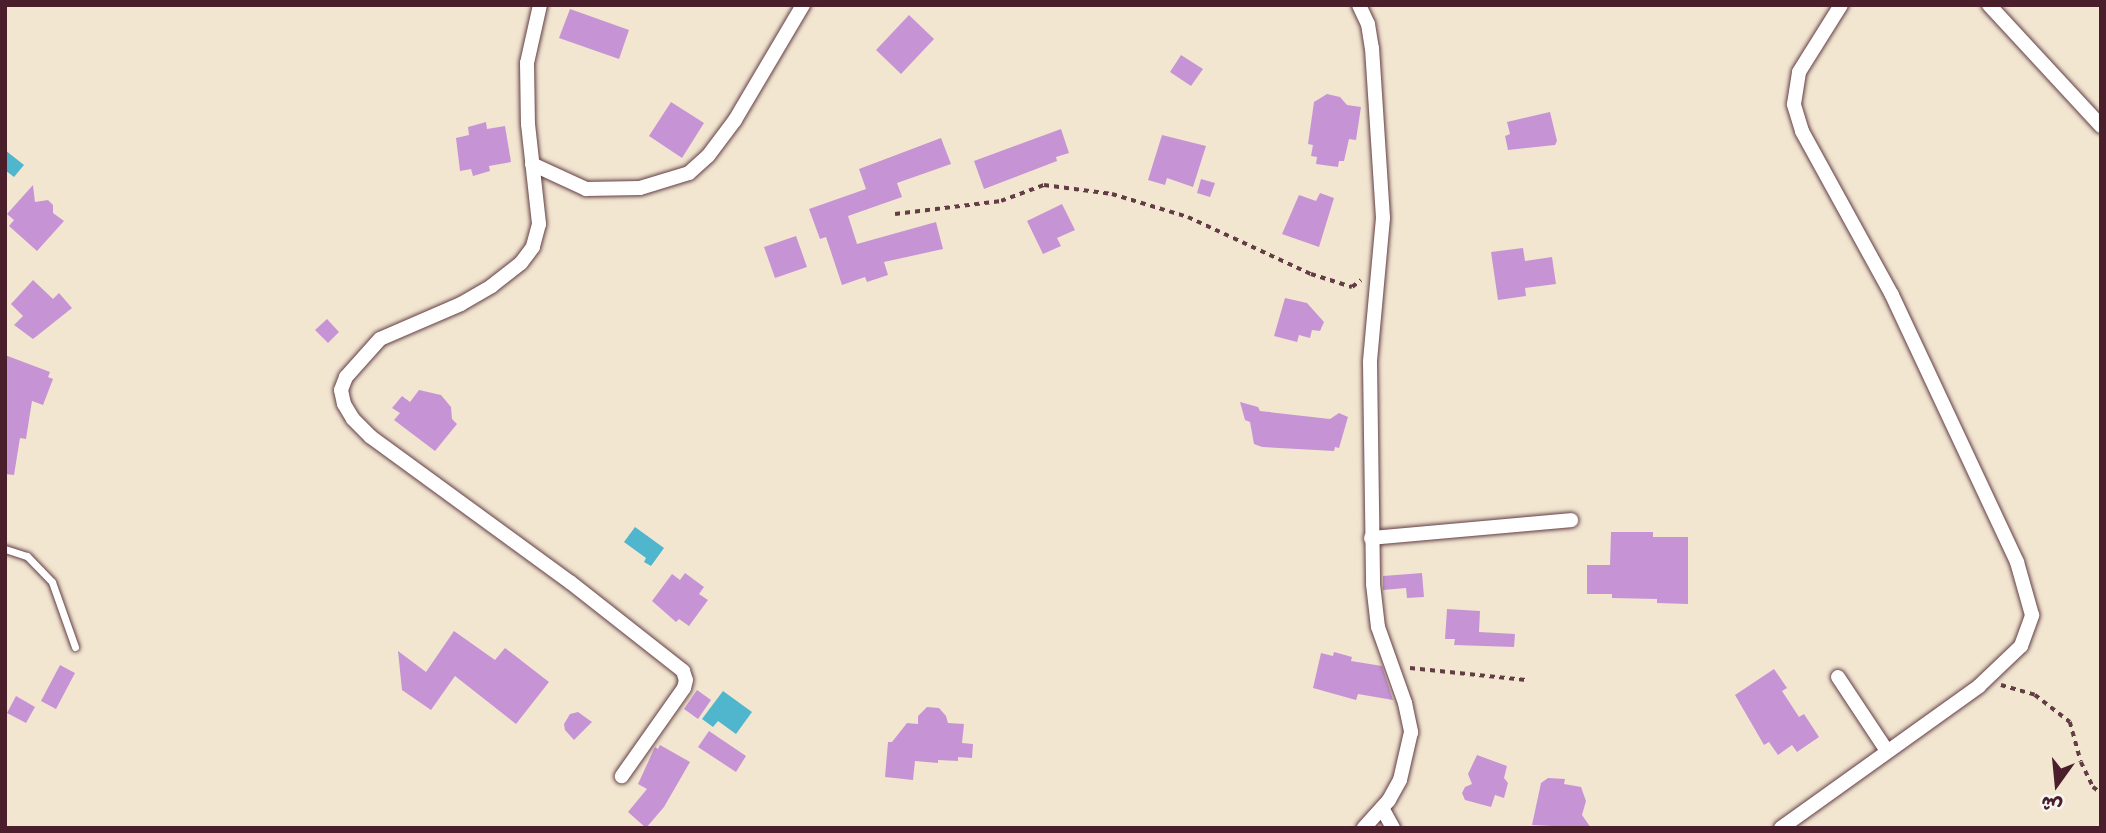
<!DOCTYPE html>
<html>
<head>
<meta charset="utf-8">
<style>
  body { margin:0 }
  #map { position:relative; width:2106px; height:833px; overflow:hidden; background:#f2e6d1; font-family:"Shantell Sans","Playpen Sans Arabic",sans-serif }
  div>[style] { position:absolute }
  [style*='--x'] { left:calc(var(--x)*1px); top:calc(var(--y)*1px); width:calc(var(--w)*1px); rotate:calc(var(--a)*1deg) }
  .water>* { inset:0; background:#4fb6cd }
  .building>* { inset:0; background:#c694d5 }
  .path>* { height:3.5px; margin-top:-1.75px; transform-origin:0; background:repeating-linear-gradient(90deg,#633d44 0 5px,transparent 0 10px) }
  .roads { filter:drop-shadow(0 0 2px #633d44) drop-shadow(0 0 2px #633d44) }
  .lane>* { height:7px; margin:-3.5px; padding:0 3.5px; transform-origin:3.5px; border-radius:3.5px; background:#fff }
  .street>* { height:14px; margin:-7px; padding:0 7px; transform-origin:7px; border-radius:7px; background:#fff }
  span { translate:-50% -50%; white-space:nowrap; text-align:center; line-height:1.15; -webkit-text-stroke:6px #f6f6f2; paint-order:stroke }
  .frame { position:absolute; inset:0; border:7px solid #4a1f2b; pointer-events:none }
  .north { position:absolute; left:2022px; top:749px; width:70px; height:70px; -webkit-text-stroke:5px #f6f6f2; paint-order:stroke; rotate:195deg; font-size:19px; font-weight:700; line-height:28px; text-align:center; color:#4a1f2b }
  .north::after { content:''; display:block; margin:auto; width:24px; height:32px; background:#4a1f2b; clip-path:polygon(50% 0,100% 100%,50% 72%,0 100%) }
</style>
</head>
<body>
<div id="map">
  <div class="water">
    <i style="clip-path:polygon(5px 150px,24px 165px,14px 177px,5px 170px)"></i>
    <i style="clip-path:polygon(635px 527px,664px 548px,651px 566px,644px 562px,646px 558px,624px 542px)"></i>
    <i style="clip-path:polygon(723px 691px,752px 712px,736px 734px,718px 721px,713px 727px,702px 719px)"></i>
  </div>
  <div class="building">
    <i style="clip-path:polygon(570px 9px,629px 30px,619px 59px,559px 38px)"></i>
    <i style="clip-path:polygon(909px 15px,934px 39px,901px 74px,876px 50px)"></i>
    <i style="clip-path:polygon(1181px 55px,1203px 69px,1191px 86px,1170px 72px)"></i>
    <i style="clip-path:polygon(1327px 94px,1340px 97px,1347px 105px,1361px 107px,1356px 140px,1349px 139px,1344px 161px,1339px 161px,1338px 167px,1316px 164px,1317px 157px,1311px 156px,1313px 145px,1308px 144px,1314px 102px)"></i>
    <i style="clip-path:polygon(671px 102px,704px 123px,682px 158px,649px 136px)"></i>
    <i style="clip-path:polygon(1550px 112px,1557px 141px,1555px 145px,1508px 150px,1505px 136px,1510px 134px,1507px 122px)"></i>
    <i style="clip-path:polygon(486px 122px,487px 129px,505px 126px,511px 162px,489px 166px,490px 171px,473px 176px,471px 169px,460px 171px,456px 138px,469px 135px,468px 127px)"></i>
    <i style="clip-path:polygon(1061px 129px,1069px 153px,1056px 157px,1057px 161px,984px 189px,974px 161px)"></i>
    <i style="clip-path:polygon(1162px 135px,1206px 146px,1193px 187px,1167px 178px,1165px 185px,1148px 180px)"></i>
    <i style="clip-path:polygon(941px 138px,951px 164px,897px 183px,902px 197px,848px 216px,857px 244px,936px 222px,943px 249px,884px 262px,888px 275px,867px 282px,865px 277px,842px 285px,826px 237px,820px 239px,809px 209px,866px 189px,859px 169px)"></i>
    <i style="clip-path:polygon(1201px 179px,1215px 183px,1210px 197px,1197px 193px)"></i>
    <i style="clip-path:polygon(33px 185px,35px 202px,48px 200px,53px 205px,53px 213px,64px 221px,37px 251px,9px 226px,14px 220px,7px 214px)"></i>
    <i style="clip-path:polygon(1320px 193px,1334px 198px,1319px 247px,1282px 234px,1299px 195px,1316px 201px)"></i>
    <i style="clip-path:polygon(1062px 204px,1075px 230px,1057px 238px,1061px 246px,1043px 254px,1027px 221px)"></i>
    <i style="clip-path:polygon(796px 236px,807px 267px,775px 278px,764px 247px)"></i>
    <i style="clip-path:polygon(1523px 248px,1525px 261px,1552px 257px,1556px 284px,1525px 288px,1526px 296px,1498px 300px,1491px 252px)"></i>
    <i style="clip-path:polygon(33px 280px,53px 299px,59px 293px,72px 308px,33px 339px,14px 325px,23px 316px,11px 304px)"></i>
    <i style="clip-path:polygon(1285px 298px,1307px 303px,1324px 322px,1320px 331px,1312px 330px,1310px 338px,1299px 335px,1297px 342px,1274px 336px)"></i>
    <i style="clip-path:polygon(327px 319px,339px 332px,328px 343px,315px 330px)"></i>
    <i style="clip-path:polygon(5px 355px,50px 372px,48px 377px,53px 379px,43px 405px,32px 401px,26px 439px,20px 438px,14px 475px,5px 474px)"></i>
    <i style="clip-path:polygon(419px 390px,441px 395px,451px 407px,452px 419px,457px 424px,435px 451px,394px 420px,400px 413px,392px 408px,402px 396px,410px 402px)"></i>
    <i style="clip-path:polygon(1240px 402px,1258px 407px,1260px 411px,1330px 419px,1339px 413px,1348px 417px,1339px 448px,1335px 447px,1334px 451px,1262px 447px,1254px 444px,1250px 422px,1245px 420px)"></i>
    <i style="clip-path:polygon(1611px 532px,1653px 532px,1653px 537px,1688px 537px,1688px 604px,1657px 603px,1657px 599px,1612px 598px,1612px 594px,1587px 594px,1587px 565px,1610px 565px)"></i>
    <i style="clip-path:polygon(685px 573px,704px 587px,699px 594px,708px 600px,689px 626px,679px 619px,676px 622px,652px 601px,672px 574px,680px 580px)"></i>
    <i style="clip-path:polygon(1422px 573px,1424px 597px,1407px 598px,1406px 588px,1383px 590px,1383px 576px)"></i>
    <i style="clip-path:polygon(1447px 609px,1480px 611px,1479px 632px,1515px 634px,1514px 647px,1454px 645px,1455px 639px,1445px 639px)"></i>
    <i style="clip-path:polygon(454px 631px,495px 660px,505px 648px,549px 682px,516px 724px,455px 676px,431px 710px,402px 690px,398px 651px,426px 672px)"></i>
    <i style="clip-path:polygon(1334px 652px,1352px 657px,1351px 661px,1382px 666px,1393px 700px,1358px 694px,1356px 700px,1313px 688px,1321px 653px,1333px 656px)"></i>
    <i style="clip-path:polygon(60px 665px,75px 673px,56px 709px,41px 701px)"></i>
    <i style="clip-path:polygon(1774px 669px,1787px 688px,1782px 691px,1799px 717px,1804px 714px,1819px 737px,1797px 752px,1792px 745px,1778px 755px,1769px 742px,1764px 745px,1735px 695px)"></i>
    <i style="clip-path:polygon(697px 690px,711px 700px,698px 719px,684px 709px)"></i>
    <i style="clip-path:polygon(16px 696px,35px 707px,26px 723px,7px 713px)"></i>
    <i style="clip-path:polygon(927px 707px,939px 708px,946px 716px,948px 723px,964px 724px,962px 743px,973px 744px,972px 758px,958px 757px,958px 761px,938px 760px,938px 763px,915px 761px,913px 780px,885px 777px,888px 742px,892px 742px,907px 723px,918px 724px,918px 716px)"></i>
    <i style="clip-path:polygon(578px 712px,592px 722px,574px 740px,565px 730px,564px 724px,570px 714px)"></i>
    <i style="clip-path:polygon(709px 731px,746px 756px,736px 772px,698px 747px)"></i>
    <i style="clip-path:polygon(660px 745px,690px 762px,664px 807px,646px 828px,628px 812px,647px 789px,638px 784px,655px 747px,658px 749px)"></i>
    <i style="clip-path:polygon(1477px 755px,1507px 766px,1504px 778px,1508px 783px,1504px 798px,1495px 795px,1491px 807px,1465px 800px,1462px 793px,1465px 787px,1472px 784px,1468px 774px)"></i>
    <i style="clip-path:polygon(1548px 778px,1565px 779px,1564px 784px,1581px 787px,1586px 801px,1582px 815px,1591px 828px,1532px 825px,1541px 783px)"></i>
  </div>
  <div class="path">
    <i style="--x:895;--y:214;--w:107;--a:-7"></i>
    <i style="--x:1001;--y:201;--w:46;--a:-20.4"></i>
    <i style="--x:1044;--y:185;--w:69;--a:7.5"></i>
    <i style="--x:1112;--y:194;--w:79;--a:16.8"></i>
    <i style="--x:1188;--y:217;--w:136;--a:24.9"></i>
    <i style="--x:1311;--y:274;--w:43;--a:17.6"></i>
    <i style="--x:1352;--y:287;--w:11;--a:-38"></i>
    <i style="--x:1410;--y:668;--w:118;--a:5.9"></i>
    <i style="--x:2001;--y:685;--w:35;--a:16"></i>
    <i style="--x:2035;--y:695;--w:44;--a:37.6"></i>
    <i style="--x:2070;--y:722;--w:41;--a:74.6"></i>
    <i style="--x:2081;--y:762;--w:28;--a:64"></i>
    <i style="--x:2093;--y:787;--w:10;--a:37"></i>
  </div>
  <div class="roads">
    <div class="lane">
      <i style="--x:5;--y:549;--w:23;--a:18"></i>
      <i style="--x:27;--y:556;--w:36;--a:46"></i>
      <i style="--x:52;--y:582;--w:69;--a:70.5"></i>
    </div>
    <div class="street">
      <i style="--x:540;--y:5;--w:59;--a:102.6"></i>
      <i style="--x:527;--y:63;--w:61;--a:89.1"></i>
      <i style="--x:528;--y:124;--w:101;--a:83.7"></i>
      <i style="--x:539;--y:224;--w:24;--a:105"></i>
      <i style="--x:533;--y:247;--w:20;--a:127"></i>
      <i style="--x:521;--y:263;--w:37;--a:142"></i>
      <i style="--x:492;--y:286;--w:36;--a:150"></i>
      <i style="--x:461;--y:304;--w:88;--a:156.6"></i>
      <i style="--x:380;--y:339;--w:51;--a:131.8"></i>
      <i style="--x:346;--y:377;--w:14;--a:111"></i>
      <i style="--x:341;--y:390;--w:14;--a:78"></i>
      <i style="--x:344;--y:404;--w:17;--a:59"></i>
      <i style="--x:353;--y:419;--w:25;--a:45"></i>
      <i style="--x:371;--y:437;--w:246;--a:36.1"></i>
      <i style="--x:570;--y:582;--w:144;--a:38.2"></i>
      <i style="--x:683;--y:671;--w:9;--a:72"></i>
      <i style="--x:686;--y:680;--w:8;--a:104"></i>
      <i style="--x:684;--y:688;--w:108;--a:125.2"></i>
      <i style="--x:1359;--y:5;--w:21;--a:65"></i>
      <i style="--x:1368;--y:24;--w:24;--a:81"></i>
      <i style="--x:1372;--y:48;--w:170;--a:86.3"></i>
      <i style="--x:1383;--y:218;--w:145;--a:95.2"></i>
      <i style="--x:1370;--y:362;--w:222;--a:89.2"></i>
      <i style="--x:1373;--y:584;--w:43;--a:83.4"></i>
      <i style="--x:1378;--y:627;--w:81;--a:70.4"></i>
      <i style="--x:1405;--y:703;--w:30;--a:78"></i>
      <i style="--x:1411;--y:732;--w:49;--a:102.9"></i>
      <i style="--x:1400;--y:780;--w:23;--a:119"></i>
      <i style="--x:1389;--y:800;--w:38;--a:132"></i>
      <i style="--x:1989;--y:5;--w:165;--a:47.2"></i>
      <i style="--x:532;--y:164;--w:60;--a:24.8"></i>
      <i style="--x:586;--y:189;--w:54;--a:-1.1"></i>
      <i style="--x:640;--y:188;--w:51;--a:-17"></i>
      <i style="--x:689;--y:173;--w:25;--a:-42"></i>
      <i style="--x:708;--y:156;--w:45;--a:-53.1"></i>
      <i style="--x:735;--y:120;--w:134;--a:-59.4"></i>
      <i style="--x:1371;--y:538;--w:201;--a:-5.1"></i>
      <i style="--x:1838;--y:677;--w:89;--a:56.5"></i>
      <i style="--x:1382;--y:808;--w:23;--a:61"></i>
      <i style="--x:1781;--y:828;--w:244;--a:-35.6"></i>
      <i style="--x:1979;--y:686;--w:58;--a:-43.6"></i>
      <i style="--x:2021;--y:646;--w:33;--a:-70"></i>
      <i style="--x:2032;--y:615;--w:55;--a:-105.8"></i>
      <i style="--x:2017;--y:562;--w:295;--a:-115.1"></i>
      <i style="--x:1892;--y:295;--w:187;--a:-118.8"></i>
      <i style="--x:1802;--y:131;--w:28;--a:-107"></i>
      <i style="--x:1794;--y:104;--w:32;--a:-81"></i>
      <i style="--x:1799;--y:72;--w:79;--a:-57.9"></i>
    </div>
  </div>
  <div class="frame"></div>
  <div class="north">ش</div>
</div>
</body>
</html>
